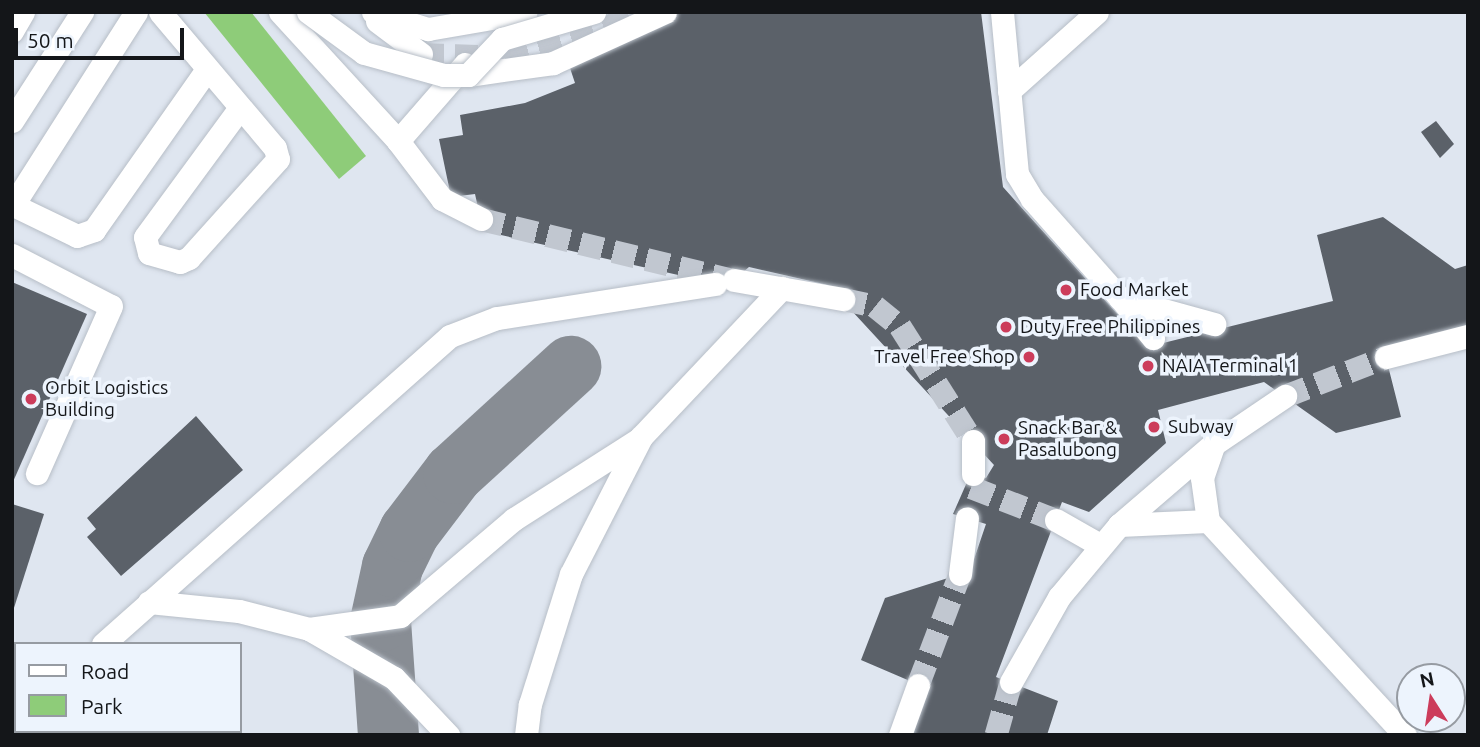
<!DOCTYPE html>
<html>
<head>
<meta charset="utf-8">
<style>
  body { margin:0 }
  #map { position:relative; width:1480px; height:747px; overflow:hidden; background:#dfe6f0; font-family:Ubuntu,sans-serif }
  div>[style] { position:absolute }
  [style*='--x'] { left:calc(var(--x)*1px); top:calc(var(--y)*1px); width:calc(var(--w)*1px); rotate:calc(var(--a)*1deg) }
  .green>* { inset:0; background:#8ecc79 }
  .taxiway>* { height:61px; margin:-30.5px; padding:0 30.5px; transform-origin:30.5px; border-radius:30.5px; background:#888d94 }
  .building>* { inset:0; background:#5b6169 }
  .minor-tunnel>* { height:23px; margin-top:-11.5px; transform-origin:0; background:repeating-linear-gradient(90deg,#c1c7d0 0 23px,transparent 0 34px) }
  .roads { filter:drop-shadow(0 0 2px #b7bec7) drop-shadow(0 0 2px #b7bec7) }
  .minor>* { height:23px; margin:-11.5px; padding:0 11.5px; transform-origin:11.5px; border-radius:11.5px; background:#fff }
  .bridges { filter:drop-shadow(0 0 2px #b7bec7) drop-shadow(0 0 2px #b7bec7) }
  .minor-bridge>* { height:23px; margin:-11.5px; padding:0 11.5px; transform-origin:11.5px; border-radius:11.5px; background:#fff }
  .dots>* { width:19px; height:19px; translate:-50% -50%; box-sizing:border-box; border:4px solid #edf4fd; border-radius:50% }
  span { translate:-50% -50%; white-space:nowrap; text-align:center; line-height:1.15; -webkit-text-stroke:7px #edf4fd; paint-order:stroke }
  .poi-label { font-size:19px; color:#141619 }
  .left { translate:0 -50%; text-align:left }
  .right { translate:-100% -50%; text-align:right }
  .frame { position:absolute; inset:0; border:14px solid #141619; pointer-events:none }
  .legend { position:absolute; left:14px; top:642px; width:228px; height:91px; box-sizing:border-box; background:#edf4fd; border:2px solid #969ba2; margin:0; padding:9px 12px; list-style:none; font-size:21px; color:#141619 }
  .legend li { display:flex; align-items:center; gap:14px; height:35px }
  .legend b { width:35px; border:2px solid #969ba2 }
  .north { position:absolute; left:1396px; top:663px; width:70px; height:70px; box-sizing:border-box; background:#edf4fd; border:2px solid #969ba2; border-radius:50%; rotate:348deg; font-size:19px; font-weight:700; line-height:28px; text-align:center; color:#141619 }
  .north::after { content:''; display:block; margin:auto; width:24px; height:32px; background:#cc3c5b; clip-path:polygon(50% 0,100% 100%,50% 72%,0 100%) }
  .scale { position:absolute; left:14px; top:28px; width:170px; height:32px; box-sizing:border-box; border:4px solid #141619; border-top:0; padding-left:9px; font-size:21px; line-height:24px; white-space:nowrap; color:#141619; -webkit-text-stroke:5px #edf4fd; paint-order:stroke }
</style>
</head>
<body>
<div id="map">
  <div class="green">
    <i style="clip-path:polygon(204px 12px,251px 12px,366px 156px,339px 179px)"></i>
  </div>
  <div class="taxiway">
    <i style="--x:388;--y:735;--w:114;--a:-94"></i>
    <i style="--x:380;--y:621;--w:56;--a:-77.7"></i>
    <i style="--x:392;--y:566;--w:39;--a:-64"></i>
    <i style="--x:409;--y:531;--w:73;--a:-52.8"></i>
    <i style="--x:453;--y:473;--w:159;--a:-42.4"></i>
  </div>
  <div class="building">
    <i style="clip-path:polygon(670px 12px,981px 12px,1003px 187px,1147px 347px,1333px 301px,1317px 235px,1383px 217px,1455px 269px,1468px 265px,1468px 329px,1384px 350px,1401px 417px,1336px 433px,1264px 382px,1158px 410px,1166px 443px,1089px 512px,1062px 502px,996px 677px,1058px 701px,1047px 735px,904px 735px,924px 687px,861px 660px,885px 598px,970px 571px,986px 524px,953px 514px,971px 473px,986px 478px,994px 465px,828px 285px,749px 267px,727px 286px,483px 231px,475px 194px,451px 197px,439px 139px,463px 135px,460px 115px,525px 103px,575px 83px,568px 62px)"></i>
    <i style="clip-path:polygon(1436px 121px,1454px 144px,1440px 158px,1421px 132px)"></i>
    <i style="clip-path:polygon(12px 282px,87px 314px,12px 484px)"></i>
    <i style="clip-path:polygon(196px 416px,243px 470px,121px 576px,87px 537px,96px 529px,87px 518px)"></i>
    <i style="clip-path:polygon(12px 504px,44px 514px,13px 611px,12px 611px)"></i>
  </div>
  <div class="minor-tunnel">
    <i style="--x:421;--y:54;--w:85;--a:2"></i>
    <i style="--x:506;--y:57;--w:107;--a:-16.2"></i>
    <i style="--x:609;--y:27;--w:27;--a:-33"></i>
    <i style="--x:481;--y:219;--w:260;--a:13.6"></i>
    <i style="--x:843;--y:299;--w:33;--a:12"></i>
    <i style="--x:875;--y:306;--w:32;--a:39"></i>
    <i style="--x:900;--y:326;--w:136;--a:57.6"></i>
    <i style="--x:1285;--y:396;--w:108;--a:-21.1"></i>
    <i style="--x:971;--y:487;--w:91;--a:21.2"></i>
    <i style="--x:918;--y:685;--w:119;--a:-69.3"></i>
    <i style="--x:996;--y:735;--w:55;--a:-74.2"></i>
  </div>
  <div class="roads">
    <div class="minor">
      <i style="--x:136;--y:12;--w:229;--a:122.5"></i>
      <i style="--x:13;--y:205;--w:71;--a:25.8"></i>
      <i style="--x:77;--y:236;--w:18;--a:-19"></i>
      <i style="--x:94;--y:230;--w:197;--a:-54.9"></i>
      <i style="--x:160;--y:12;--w:178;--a:49.8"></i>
      <i style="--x:275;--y:148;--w:11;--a:75"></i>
      <i style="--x:278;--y:159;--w:133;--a:132"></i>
      <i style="--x:189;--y:258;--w:10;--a:156"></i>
      <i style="--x:180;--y:262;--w:32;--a:-164"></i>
      <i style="--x:149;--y:253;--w:16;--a:-104"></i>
      <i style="--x:145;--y:237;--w:159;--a:-53.7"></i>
      <i style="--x:280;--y:12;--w:175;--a:47.5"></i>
      <i style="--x:398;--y:141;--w:73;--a:52.8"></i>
      <i style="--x:442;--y:199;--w:44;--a:27.1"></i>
      <i style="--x:373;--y:12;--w:58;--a:17.2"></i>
      <i style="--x:428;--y:29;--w:99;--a:-9.8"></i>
      <i style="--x:1002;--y:12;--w:163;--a:84.7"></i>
      <i style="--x:1017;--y:174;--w:29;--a:59"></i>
      <i style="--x:1032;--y:199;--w:132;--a:48.4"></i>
      <i style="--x:1120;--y:298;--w:98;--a:15.5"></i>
      <i style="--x:377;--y:21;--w:55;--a:36.9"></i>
      <i style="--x:12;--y:31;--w:22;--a:-60"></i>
      <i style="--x:468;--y:75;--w:86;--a:-8"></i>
      <i style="--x:553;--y:63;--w:123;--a:-24.5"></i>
      <i style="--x:1009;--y:91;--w:118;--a:-41.9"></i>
      <i style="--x:12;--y:121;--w:130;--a:-57.3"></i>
      <i style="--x:398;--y:141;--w:102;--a:-49"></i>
      <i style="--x:12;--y:255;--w:111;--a:27.3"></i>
      <i style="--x:111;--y:306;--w:183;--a:113.9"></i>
      <i style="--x:734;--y:280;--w:111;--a:9.9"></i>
      <i style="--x:1120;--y:298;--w:52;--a:50.5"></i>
      <i style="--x:1386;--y:357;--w:85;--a:-14.4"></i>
      <i style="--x:973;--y:474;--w:33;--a:-90"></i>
      <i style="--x:1056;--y:520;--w:48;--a:29.7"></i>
      <i style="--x:1208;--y:521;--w:43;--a:-97.9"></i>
      <i style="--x:1202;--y:478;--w:36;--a:-71"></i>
      <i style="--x:1214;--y:444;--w:86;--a:-34.1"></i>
      <i style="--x:1119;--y:525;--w:121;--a:-40.7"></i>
      <i style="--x:960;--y:574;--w:56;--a:-82.9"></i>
      <i style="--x:149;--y:602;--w:90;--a:5.7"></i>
      <i style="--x:239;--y:611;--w:72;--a:14.4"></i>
      <i style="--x:309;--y:629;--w:98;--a:30"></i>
      <i style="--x:394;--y:678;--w:79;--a:46.5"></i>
      <i style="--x:309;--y:629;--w:92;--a:-8.1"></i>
      <i style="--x:400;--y:616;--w:150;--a:-40.4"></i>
      <i style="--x:514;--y:519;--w:148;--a:-32.6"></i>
      <i style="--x:103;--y:644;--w:464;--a:-41.6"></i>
      <i style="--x:450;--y:336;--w:50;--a:-21"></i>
      <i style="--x:497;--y:318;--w:221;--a:-8.9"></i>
      <i style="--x:1011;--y:682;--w:98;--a:-60.5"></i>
      <i style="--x:1059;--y:597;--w:94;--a:-50.2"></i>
      <i style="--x:1119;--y:525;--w:89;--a:-2.6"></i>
      <i style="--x:1208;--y:521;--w:291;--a:47.4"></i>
      <i style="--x:12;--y:728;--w:6;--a:-45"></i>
      <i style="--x:526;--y:735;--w:31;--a:-83"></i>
      <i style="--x:530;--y:704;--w:136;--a:-72.5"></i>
      <i style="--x:571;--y:574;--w:154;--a:-62.9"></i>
      <i style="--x:641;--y:437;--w:205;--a:-46.6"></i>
      <i style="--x:900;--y:735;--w:53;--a:-70.2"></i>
    </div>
  </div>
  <div class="bridges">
    <div class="minor-bridge">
      <i style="--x:308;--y:12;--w:69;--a:36.2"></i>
      <i style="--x:364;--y:53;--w:83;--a:15.4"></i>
      <i style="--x:444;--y:75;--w:24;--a:0"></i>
      <i style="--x:468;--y:75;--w:50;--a:-46.6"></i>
      <i style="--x:502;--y:39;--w:96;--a:-16.4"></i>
    </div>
  </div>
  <div class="dots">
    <i style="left:1066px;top:290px;background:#cc3c5b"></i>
    <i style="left:1006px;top:327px;background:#cc3c5b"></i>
    <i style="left:1029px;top:357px;background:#cc3c5b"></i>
    <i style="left:1148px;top:366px;background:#cc3c5b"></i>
    <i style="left:31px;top:399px;background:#cc3c5b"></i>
    <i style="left:1154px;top:427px;background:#cc3c5b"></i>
    <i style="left:1004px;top:439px;background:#cc3c5b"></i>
  </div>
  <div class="poi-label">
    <span class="left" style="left:1080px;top:290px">Food Market</span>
    <span class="left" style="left:1020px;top:327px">Duty Free Philippines</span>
    <span class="right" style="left:1015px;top:357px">Travel Free Shop</span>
    <span class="left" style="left:1162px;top:366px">NAIA Terminal 1</span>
    <span class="left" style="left:45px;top:399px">Orbit Logistics<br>Building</span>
    <span class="left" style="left:1168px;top:427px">Subway</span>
    <span class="left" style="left:1018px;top:439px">Snack Bar &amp;<br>Pasalubong</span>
  </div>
  <div class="frame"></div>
  <ul class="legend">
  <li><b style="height:9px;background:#fff"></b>Road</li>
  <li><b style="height:19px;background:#8ecc79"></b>Park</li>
  </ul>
  <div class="north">N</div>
  <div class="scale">50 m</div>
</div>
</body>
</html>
